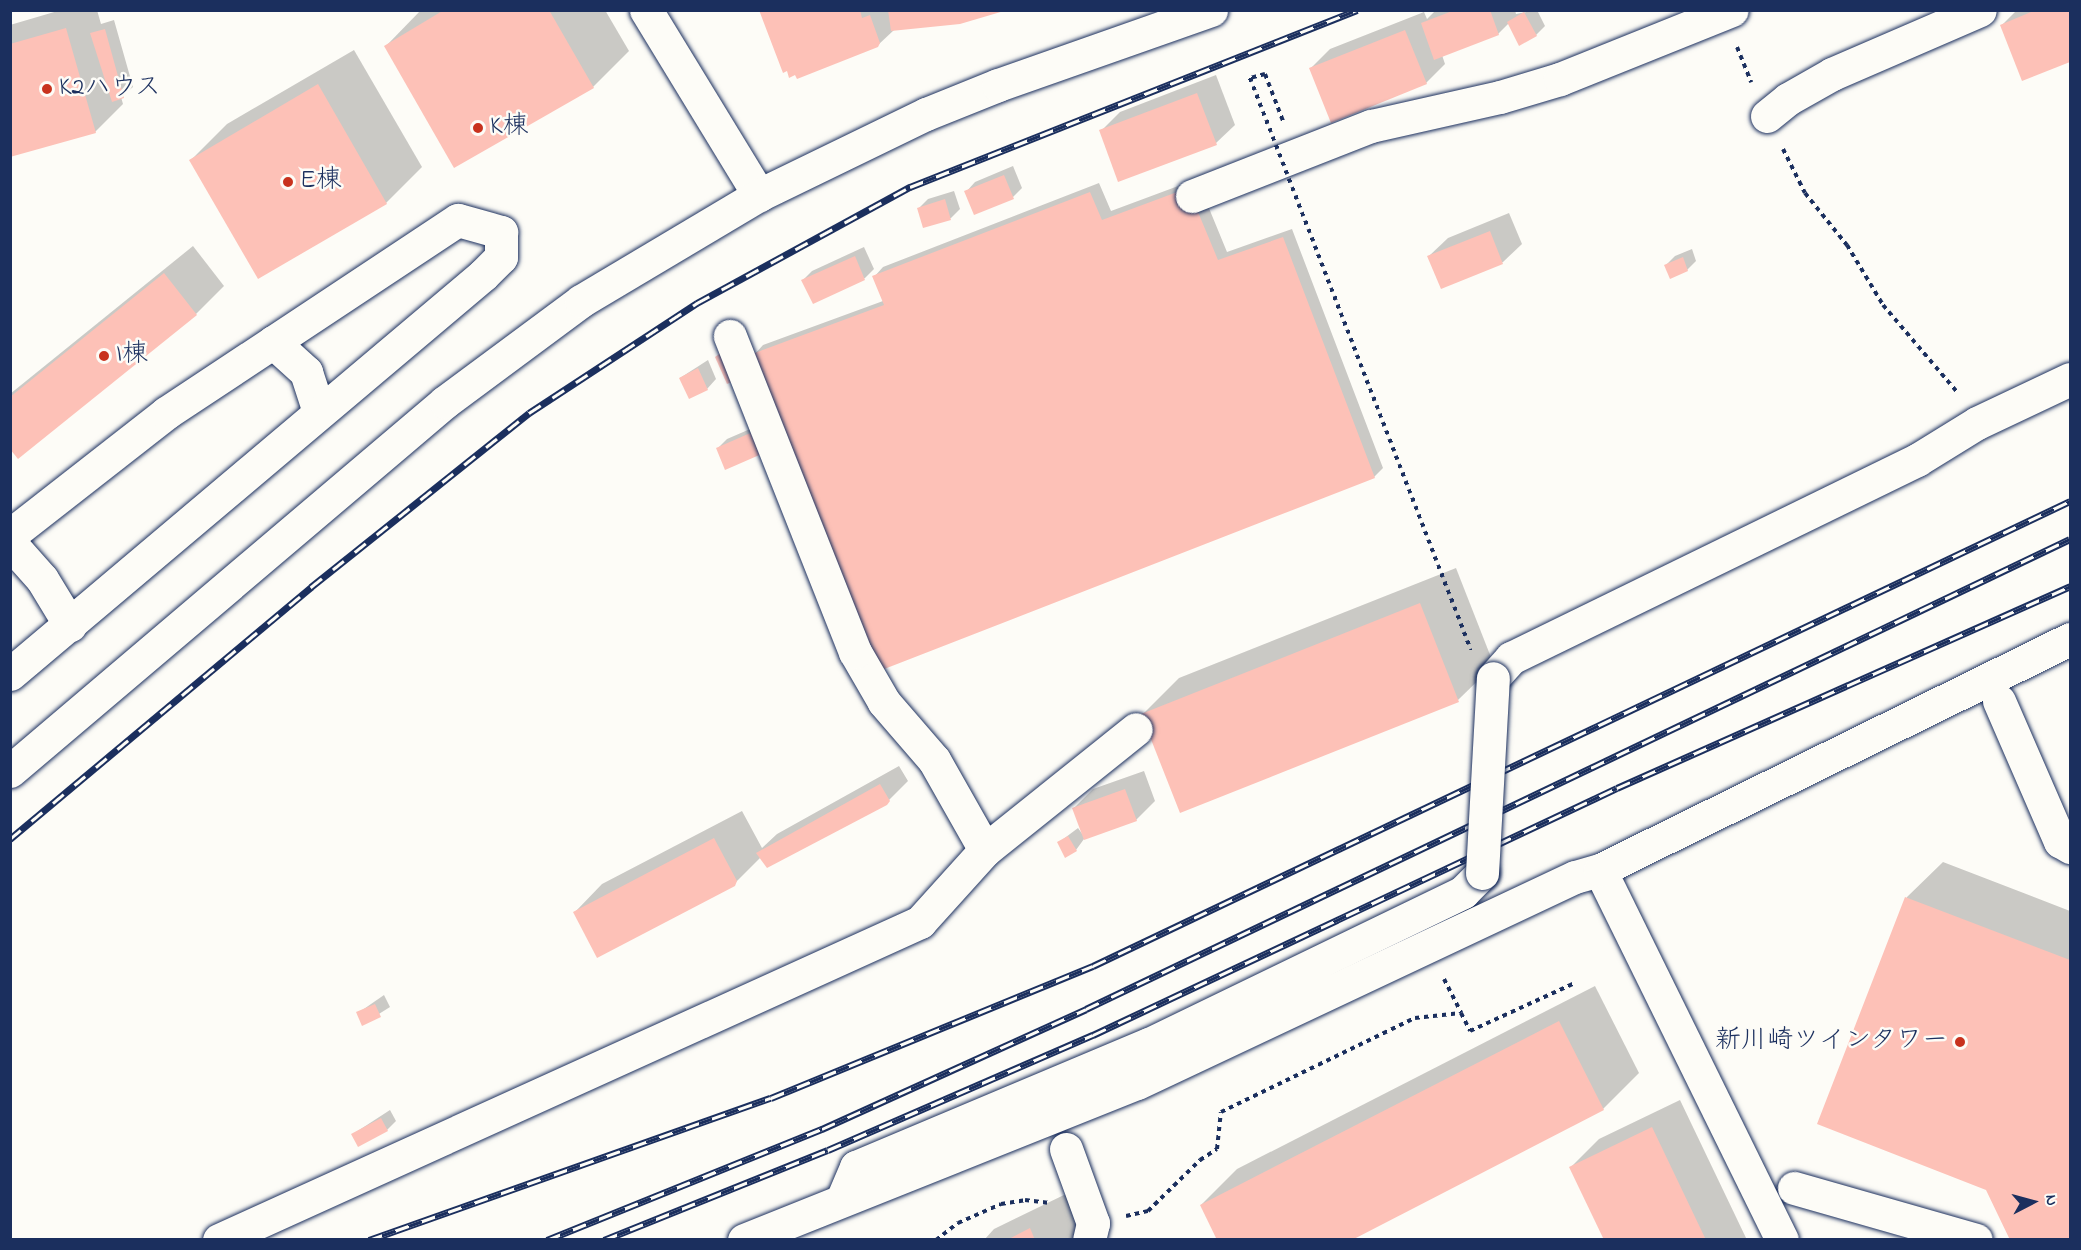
<!DOCTYPE html>
<html>
<head>
<meta charset="utf-8">
<style>
  body { margin:0 }
  #map { position:relative; width:2081px; height:1250px; overflow:hidden; background:#fdfcf7; font-family:"Indie Flower","Klee One",sans-serif }
  div>[style] { position:absolute }
  [style*='--x'] { left:calc(var(--x)*1px); top:calc(var(--y)*1px); width:calc(var(--w)*1px); rotate:calc(var(--a)*1deg) }
  .shadow>* { inset:0; background:#0003 }
  .building>* { inset:0; background:#fdc1b7 }
  .path>* { height:4px; margin-top:-2px; transform-origin:0; background:repeating-linear-gradient(90deg,#1b2f5e 0 4.5px,transparent 0 9px) }
  .roads { filter:drop-shadow(0 0 2px #1b2f5e) drop-shadow(0 0 2px #1b2f5e) }
  .minor>* { height:33px; margin:-16.5px; padding:0 16.5px; transform-origin:16.5px; border-radius:16.5px; background:#fdfcf7 }
  .rail>* { height:7px; margin-top:-3.5px; transform-origin:0; background:repeating-linear-gradient(90deg,#fdfcf7 0 14px,#1b2f5e 0 28px); box-sizing:border-box; border-block:2px solid #1b2f5e }
  .path-bridge>* { height:4px; margin-top:-2px; transform-origin:0; background:repeating-linear-gradient(90deg,#1b2f5e 0 4.5px,transparent 0 9px) }
  .bridges { filter:drop-shadow(0 0 2px #1b2f5e) drop-shadow(0 0 2px #1b2f5e) }
  .minor-bridge>* { height:33px; margin:-16.5px; padding:0 16.5px; transform-origin:16.5px; border-radius:16.5px; background:#fdfcf7 }
  .dots>* { width:16px; height:16px; translate:-50% -50%; box-sizing:border-box; border:3px solid #fdfcf7; border-radius:50% }
  span { translate:-50% -50%; white-space:nowrap; text-align:center; line-height:1.15; -webkit-text-stroke:5px #fdfcf7; paint-order:stroke }
  .poi-label { font-size:26px; color:#1b2f5e }
  .left { translate:0 -50%; text-align:left }
  .right { translate:-100% -50%; text-align:right }
  .frame { position:absolute; inset:0; border:12px solid #1b2f5e; pointer-events:none }
  .north { position:absolute; left:2003px; top:1172px; width:60px; height:60px; -webkit-text-stroke:4px #fdfcf7; paint-order:stroke; rotate:84deg; font-size:16px; font-weight:700; line-height:24px; text-align:center; color:#1b2f5e }
  .north::after { content:''; display:block; margin:auto; width:21px; height:27px; background:#1b2f5e; clip-path:polygon(50% 0,100% 100%,50% 72%,0 100%) }
</style>
</head>
<body>
<div id="map">
  <div class="shadow">
    <i style="clip-path:polygon(61px 10px,97px 10px,101px 24px,114px 20px,133px 87px,121px 97px,123px 104px,95px 132px,10px 156px,10px 25px)"></i>
    <i style="clip-path:polygon(421px 10px,605px 10px,629px 51px,593px 87px,386px 46px)"></i>
    <i style="clip-path:polygon(761px 10px,1001px 10px,894px 30px,877px 46px)"></i>
    <i style="clip-path:polygon(1436px 10px,1515px 10px,1516px 14px,1537px 10px,1545px 26px,1536px 35px,1509px 23px,1498px 34px,1442px 55px,1445px 64px,1426px 83px,1311px 68px,1330px 49px,1424px 12px,1427px 19px)"></i>
    <i style="clip-path:polygon(2017px 10px,2070px 10px,2070px 60px,2023px 79px,2002px 25px)"></i>
    <i style="clip-path:polygon(354px 50px,422px 167px,386px 203px,191px 160px,227px 124px)"></i>
    <i style="clip-path:polygon(1216px 75px,1235px 125px,1216px 143px,1101px 131px,1120px 112px)"></i>
    <i style="clip-path:polygon(1013px 166px,1022px 188px,1013px 197px,966px 192px,975px 182px)"></i>
    <i style="clip-path:polygon(1197px 179px,1227px 252px,1292px 229px,1383px 468px,1374px 477px,754px 355px,763px 345px,883px 301px,874px 277px,883px 267px,1099px 183px,1111px 211px)"></i>
    <i style="clip-path:polygon(954px 191px,960px 209px,951px 218px,924px 226px,919px 208px,928px 199px)"></i>
    <i style="clip-path:polygon(1509px 213px,1522px 244px,1503px 262px,1442px 287px,1429px 256px,1448px 238px)"></i>
    <i style="clip-path:polygon(193px 246px,224px 286px,196px 314px,18px 457px,10px 447px,10px 394px)"></i>
    <i style="clip-path:polygon(864px 247px,874px 269px,865px 278px,814px 302px,803px 280px,812px 271px)"></i>
    <i style="clip-path:polygon(1692px 249px,1696px 261px,1687px 270px,1666px 265px,1675px 256px)"></i>
    <i style="clip-path:polygon(708px 360px,716px 379px,707px 389px,680px 378px)"></i>
    <i style="clip-path:polygon(764px 423px,726px 468px,718px 448px,727px 439px)"></i>
    <i style="clip-path:polygon(1456px 568px,1494px 665px,1458px 700px,1143px 714px,1179px 678px)"></i>
    <i style="clip-path:polygon(899px 766px,908px 781px,889px 800px,767px 866px,761px 857px,734px 884px,575px 912px,602px 884px,742px 811px,762px 848px,777px 834px)"></i>
    <i style="clip-path:polygon(1144px 771px,1155px 801px,1136px 820px,1084px 839px,1076px 850px,1058px 843px,1078px 828px,1083px 835px,1074px 808px,1093px 789px)"></i>
    <i style="clip-path:polygon(1943px 862px,2070px 911px,2070px 1240px,2012px 1240px,1987px 1189px,1819px 1123px,1907px 897px)"></i>
    <i style="clip-path:polygon(1595px 986px,1639px 1073px,1603px 1109px,1201px 1205px,1237px 1169px)"></i>
    <i style="clip-path:polygon(384px 995px,390px 1007px,363px 1024px,358px 1013px)"></i>
    <i style="clip-path:polygon(1680px 1100px,1747px 1240px,1606px 1240px,1571px 1167px,1599px 1139px)"></i>
    <i style="clip-path:polygon(390px 1110px,396px 1121px,387px 1130px,353px 1134px)"></i>
    <i style="clip-path:polygon(1066px 1194px,1088px 1240px,984px 1240px,994px 1229px)"></i>
  </div>
  <div class="building">
    <i style="clip-path:polygon(444px 10px,549px 10px,594px 88px,454px 168px,384px 46px)"></i>
    <i style="clip-path:polygon(759px 10px,860px 10px,862px 18px,870px 15px,880px 43px,878px 47px,797px 79px,795px 75px,789px 78px,787px 71px,783px 73px)"></i>
    <i style="clip-path:polygon(888px 10px,1004px 10px,1004px 11px,960px 24px,891px 31px)"></i>
    <i style="clip-path:polygon(1455px 10px,1490px 10px,1499px 35px,1434px 60px,1421px 23px)"></i>
    <i style="clip-path:polygon(2036px 10px,2070px 10px,2070px 62px,2022px 81px,2000px 25px)"></i>
    <i style="clip-path:polygon(1524px 12px,1537px 36px,1519px 46px,1507px 22px)"></i>
    <i style="clip-path:polygon(66px 28px,96px 133px,10px 157px,10px 44px)"></i>
    <i style="clip-path:polygon(105px 29px,124px 98px,112px 102px,90px 33px)"></i>
    <i style="clip-path:polygon(1405px 30px,1427px 84px,1331px 123px,1309px 68px)"></i>
    <i style="clip-path:polygon(318px 84px,387px 204px,258px 279px,189px 160px)"></i>
    <i style="clip-path:polygon(1197px 93px,1217px 145px,1118px 182px,1099px 130px)"></i>
    <i style="clip-path:polygon(1004px 175px,1014px 199px,974px 215px,964px 191px)"></i>
    <i style="clip-path:polygon(1188px 188px,1218px 260px,1283px 237px,1375px 478px,874px 673px,752px 354px,884px 305px,872px 276px,1090px 192px,1102px 220px)"></i>
    <i style="clip-path:polygon(945px 199px,951px 220px,923px 228px,917px 208px)"></i>
    <i style="clip-path:polygon(1490px 231px,1503px 264px,1441px 289px,1427px 256px)"></i>
    <i style="clip-path:polygon(855px 256px,865px 280px,813px 304px,801px 280px)"></i>
    <i style="clip-path:polygon(1683px 257px,1688px 271px,1670px 279px,1664px 265px)"></i>
    <i style="clip-path:polygon(164px 273px,197px 315px,18px 459px,10px 449px,10px 397px)"></i>
    <i style="clip-path:polygon(726px 349px,739px 379px,727px 384px,715px 357px)"></i>
    <i style="clip-path:polygon(698px 368px,708px 390px,689px 399px,679px 378px)"></i>
    <i style="clip-path:polygon(755px 431px,764px 453px,725px 470px,716px 448px)"></i>
    <i style="clip-path:polygon(1420px 603px,1459px 702px,1180px 813px,1141px 714px)"></i>
    <i style="clip-path:polygon(880px 784px,890px 801px,887px 805px,767px 868px,756px 853px)"></i>
    <i style="clip-path:polygon(1125px 789px,1137px 821px,1084px 840px,1072px 808px)"></i>
    <i style="clip-path:polygon(1068px 836px,1077px 851px,1065px 858px,1057px 842px)"></i>
    <i style="clip-path:polygon(714px 838px,737px 881px,735px 886px,597px 958px,573px 912px)"></i>
    <i style="clip-path:polygon(1905px 897px,2070px 960px,2070px 1240px,2010px 1240px,1986px 1190px,1817px 1124px)"></i>
    <i style="clip-path:polygon(375px 1004px,381px 1017px,362px 1026px,356px 1012px)"></i>
    <i style="clip-path:polygon(1559px 1021px,1604px 1110px,1352px 1240px,1217px 1240px,1200px 1205px)"></i>
    <i style="clip-path:polygon(381px 1118px,388px 1131px,358px 1147px,351px 1134px)"></i>
    <i style="clip-path:polygon(1652px 1127px,1706px 1240px,1604px 1240px,1569px 1167px)"></i>
    <i style="clip-path:polygon(1030px 1228px,1035px 1240px,1007px 1240px)"></i>
  </div>
  <div class="path">
    <i style="--x:1737;--y:47;--w:38;--a:68"></i>
    <i style="--x:1265;--y:74;--w:50;--a:69"></i>
    <i style="--x:1783;--y:149;--w:49;--a:63.4"></i>
    <i style="--x:1805;--y:193;--w:67;--a:51.1"></i>
    <i style="--x:1847;--y:245;--w:70;--a:59"></i>
    <i style="--x:1883;--y:305;--w:114;--a:49.6"></i>
    <i style="--x:1444;--y:979;--w:38;--a:63"></i>
    <i style="--x:1126;--y:1216;--w:23;--a:-13"></i>
    <i style="--x:1148;--y:1211;--w:73;--a:-44.4"></i>
    <i style="--x:1200;--y:1160;--w:20;--a:-33"></i>
    <i style="--x:1217;--y:1149;--w:37;--a:-84"></i>
    <i style="--x:1221;--y:1112;--w:216;--a:-25.9"></i>
    <i style="--x:1415;--y:1018;--w:46;--a:-6.2"></i>
    <i style="--x:1461;--y:1013;--w:20;--a:63"></i>
    <i style="--x:1470;--y:1031;--w:115;--a:-24.6"></i>
    <i style="--x:936;--y:1240;--w:28;--a:-38"></i>
    <i style="--x:958;--y:1223;--w:47;--a:-23.8"></i>
    <i style="--x:1001;--y:1204;--w:24;--a:-9"></i>
    <i style="--x:1025;--y:1200;--w:23;--a:7"></i>
  </div>
  <div class="roads">
    <div class="minor">
      <i style="--x:646;--y:10;--w:217;--a:58.6"></i>
      <i style="--x:1767;--y:116;--w:27;--a:-39"></i>
      <i style="--x:1788;--y:99;--w:51;--a:-29.6"></i>
      <i style="--x:1832;--y:74;--w:161;--a:-23.4"></i>
      <i style="--x:1192;--y:196;--w:192;--a:-21.4"></i>
      <i style="--x:1371;--y:126;--w:132;--a:-12.7"></i>
      <i style="--x:1500;--y:97;--w:63;--a:-16.7"></i>
      <i style="--x:1560;--y:79;--w:185;--a:-21.9"></i>
      <i style="--x:273;--y:342;--w:45;--a:42.3"></i>
      <i style="--x:306;--y:372;--w:42;--a:72"></i>
      <i style="--x:10;--y:535;--w:198;--a:-38"></i>
      <i style="--x:166;--y:413;--w:350;--a:-33.5"></i>
      <i style="--x:458;--y:220;--w:45;--a:15.6"></i>
      <i style="--x:501;--y:232;--w:25;--a:90"></i>
      <i style="--x:501;--y:257;--w:25;--a:135"></i>
      <i style="--x:483;--y:275;--w:619;--a:139.85"></i>
      <i style="--x:10;--y:543;--w:48;--a:48.4"></i>
      <i style="--x:42;--y:579;--w:54;--a:58.7"></i>
      <i style="--x:1493;--y:678;--w:27;--a:-48"></i>
      <i style="--x:1511;--y:658;--w:452;--a:-26"></i>
      <i style="--x:1917;--y:460;--w:70;--a:-31.7"></i>
      <i style="--x:1977;--y:423;--w:103;--a:-25.3"></i>
      <i style="--x:1999;--y:701;--w:153;--a:66.5"></i>
      <i style="--x:2060;--y:841;--w:12;--a:31"></i>
      <i style="--x:10;--y:771;--w:570;--a:-40.31"></i>
      <i style="--x:445;--y:402;--w:169;--a:-36.6"></i>
      <i style="--x:581;--y:301;--w:207;--a:-30.8"></i>
      <i style="--x:759;--y:195;--w:186;--a:-25.9"></i>
      <i style="--x:926;--y:114;--w:78;--a:-21.9"></i>
      <i style="--x:998;--y:85;--w:226;--a:-19.4"></i>
      <i style="--x:985;--y:850;--w:193;--a:-38.7"></i>
      <i style="--x:1600;--y:870;--w:412;--a:63.8"></i>
      <i style="--x:1066;--y:1149;--w:79;--a:70"></i>
      <i style="--x:1093;--y:1223;--w:17;--a:103"></i>
      <i style="--x:1794;--y:1188;--w:189;--a:15.9"></i>
      <i style="--x:842;--y:1200;--w:36;--a:-67"></i>
      <i style="--x:856;--y:1167;--w:318;--a:-22.8"></i>
      <i style="--x:1149;--y:1044;--w:349;--a:-25.8"></i>
      <i style="--x:1463;--y:892;--w:27;--a:-45"></i>
      <i style="--x:219;--y:1240;--w:770;--a:-24.4"></i>
      <i style="--x:920;--y:922;--w:97;--a:-47.9"></i>
      <i style="--x:985;--y:850;--w:103;--a:-119.5"></i>
      <i style="--x:934;--y:760;--w:77;--a:-130.8"></i>
      <i style="--x:884;--y:702;--w:58;--a:-120.1"></i>
      <i style="--x:855;--y:652;--w:340;--a:-111.6"></i>
      <i style="--x:744;--y:1240;--w:423;--a:-21.8"></i>
      <i style="--x:1137;--y:1083;--w:484;--a:-25.2"></i>
      <i style="--x:1575;--y:877;--w:26;--a:-16"></i>
      <i style="--x:1600;--y:870;--w:524;--a:-26.17"></i>
    </div>
  </div>
  <div class="rail">
    <i style="--x:10;--y:839;--w:393;--a:-39.9"></i>
    <i style="--x:311;--y:587;--w:279;--a:-38.6"></i>
    <i style="--x:529;--y:413;--w:201;--a:-33.2"></i>
    <i style="--x:697;--y:303;--w:243;--a:-28.6"></i>
    <i style="--x:910;--y:187;--w:481;--a:-21.6"></i>
    <i style="--x:369;--y:1240;--w:426;--a:-19.5"></i>
    <i style="--x:771;--y:1098;--w:348;--a:-22.3"></i>
    <i style="--x:1093;--y:966;--w:1082;--a:-25.45"></i>
    <i style="--x:547;--y:1240;--w:297;--a:-22"></i>
    <i style="--x:822;--y:1129;--w:290;--a:-24.4"></i>
    <i style="--x:1086;--y:1009;--w:1090;--a:-25.53"></i>
    <i style="--x:604;--y:1240;--w:241;--a:-21.9"></i>
    <i style="--x:828;--y:1150;--w:289;--a:-23.5"></i>
    <i style="--x:1093;--y:1035;--w:579;--a:-25.24"></i>
    <i style="--x:1617;--y:788;--w:496;--a:-24"></i>
  </div>
  <div class="path-bridge">
    <i style="--x:1265;--y:74;--w:16;--a:165"></i>
    <i style="--x:1250;--y:78;--w:613;--a:68.88"></i>
  </div>
  <div class="bridges">
    <div class="minor-bridge">
      <i style="--x:1482;--y:873;--w:195;--a:-86.8"></i>
    </div>
  </div>
  <div class="dots">
    <i style="left:47px;top:89px;background:#c8321e"></i>
    <i style="left:478px;top:128px;background:#c8321e"></i>
    <i style="left:288px;top:182px;background:#c8321e"></i>
    <i style="left:104px;top:356px;background:#c8321e"></i>
    <i style="left:1960px;top:1042px;background:#c8321e"></i>
  </div>
  <div class="poi-label">
    <span class="left" style="left:59px;top:89px">K2ハウス</span>
    <span class="left" style="left:490px;top:128px">K棟</span>
    <span class="left" style="left:300px;top:182px">E棟</span>
    <span class="left" style="left:116px;top:356px">I棟</span>
    <span class="right" style="left:1948px;top:1042px">新川崎ツインタワー</span>
  </div>
  <div class="frame"></div>
  <div class="north">N</div>
</div>
</body>
</html>
